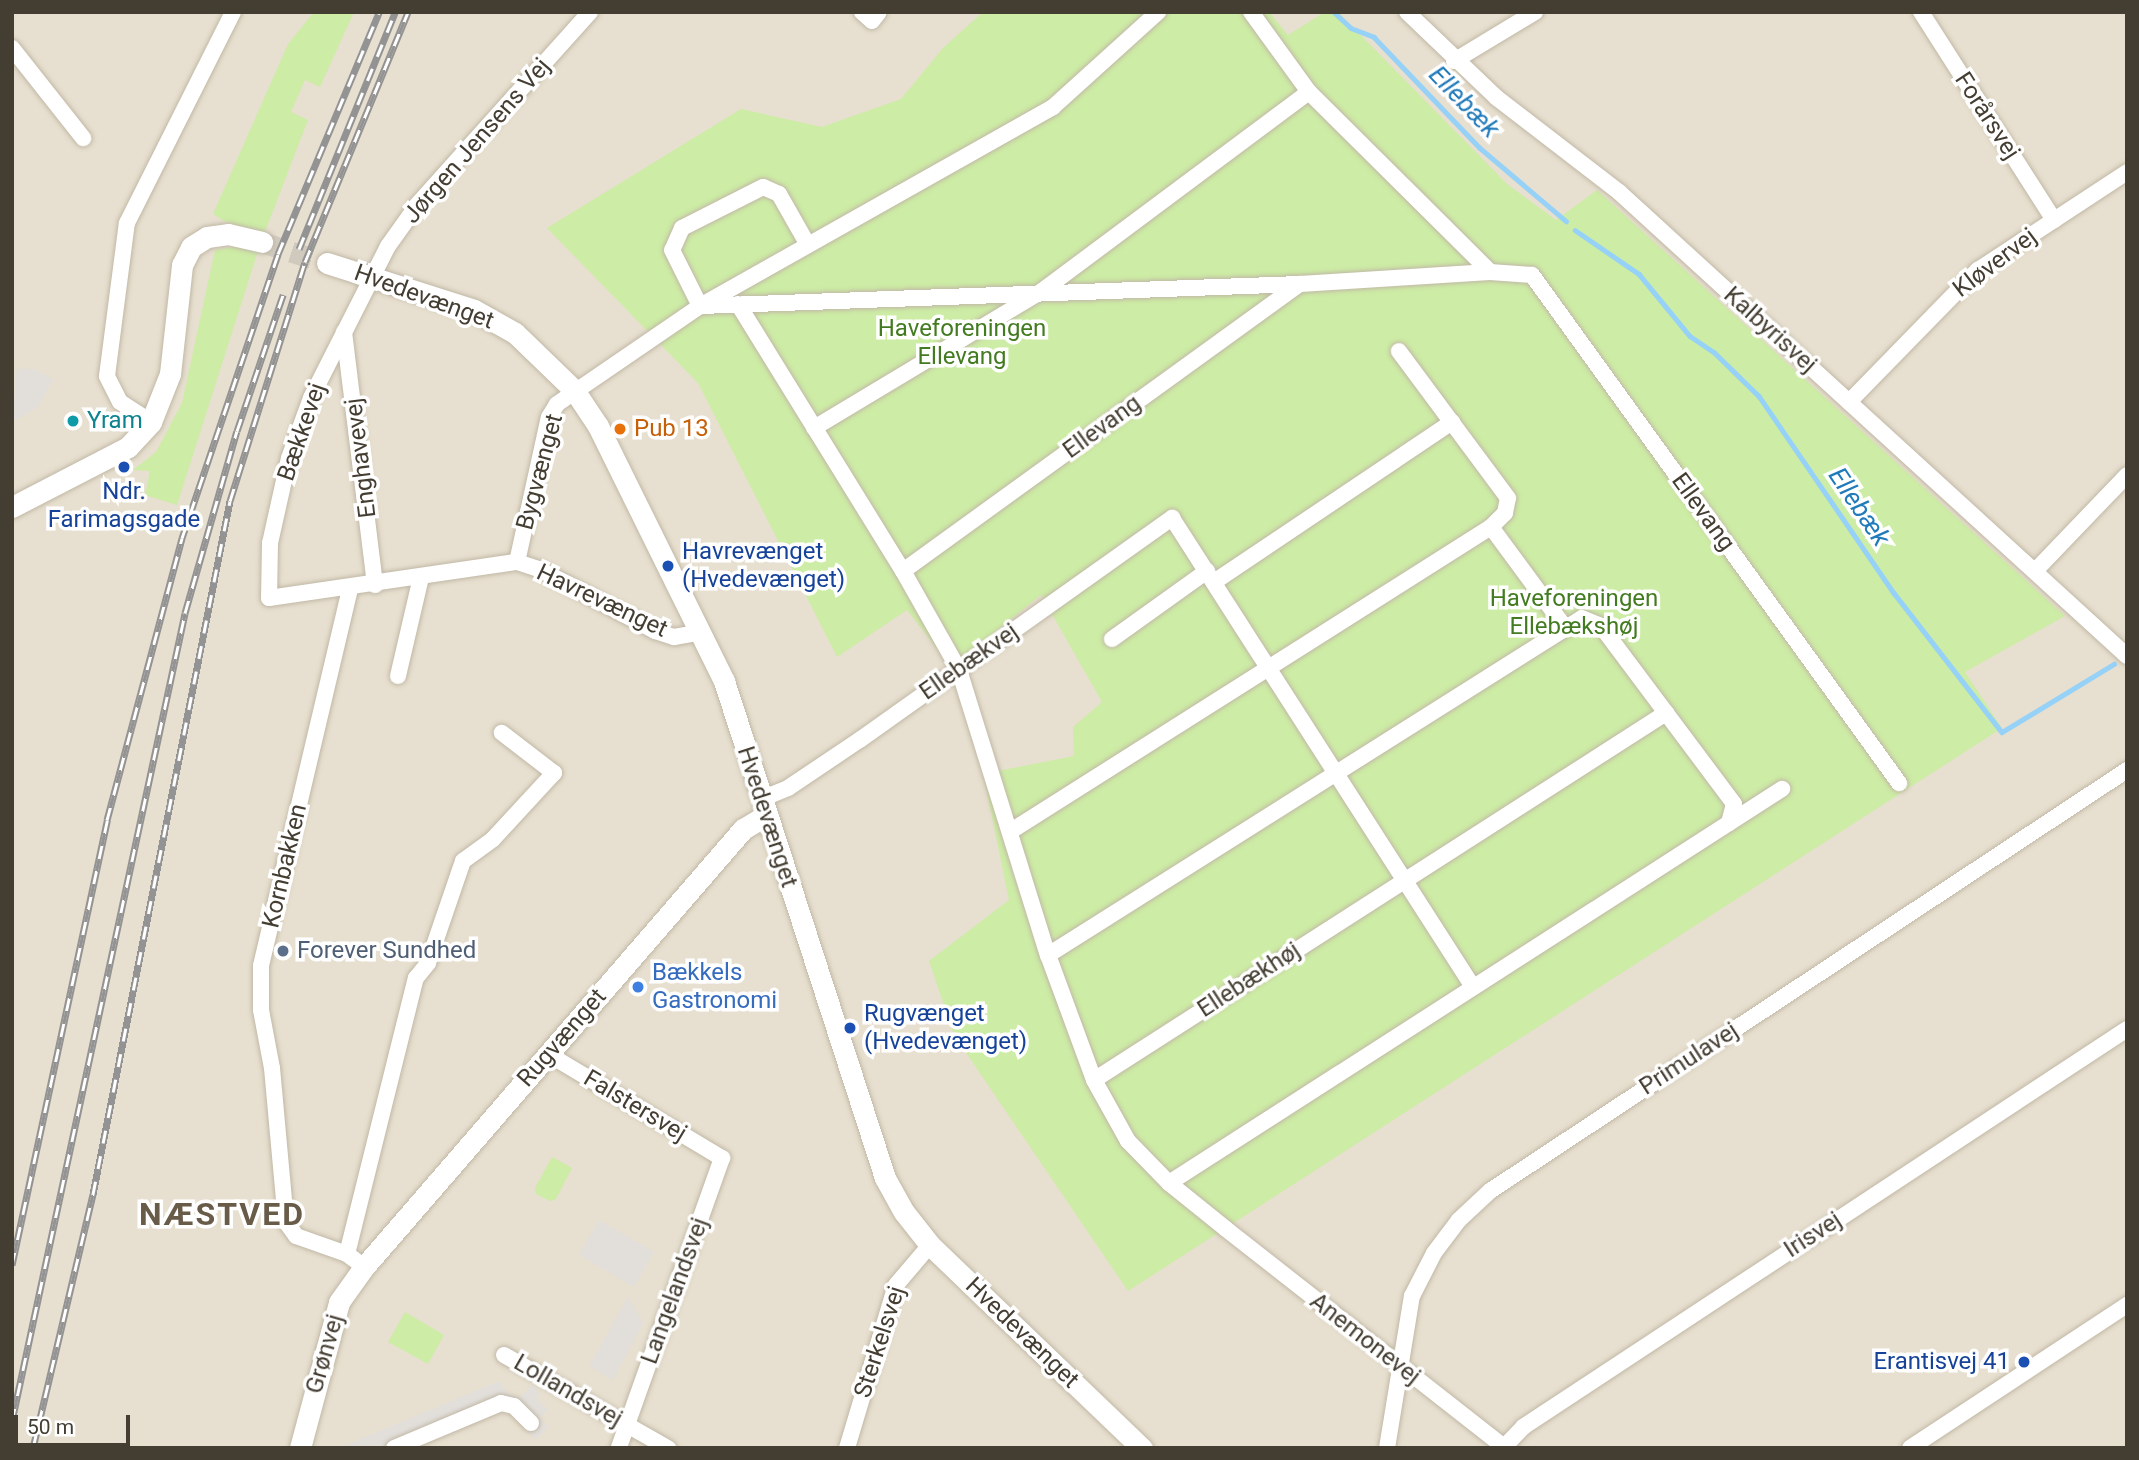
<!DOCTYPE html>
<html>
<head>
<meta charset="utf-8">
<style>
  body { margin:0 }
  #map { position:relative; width:2139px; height:1460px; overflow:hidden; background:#f3ede1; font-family:Roboto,sans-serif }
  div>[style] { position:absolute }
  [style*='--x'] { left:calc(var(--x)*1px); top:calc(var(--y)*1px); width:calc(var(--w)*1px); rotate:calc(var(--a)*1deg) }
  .residential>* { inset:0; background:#e7dfcf }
  .green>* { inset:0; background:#cdeca5 }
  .parking>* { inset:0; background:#e2dfdb }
  .stream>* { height:4.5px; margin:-2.25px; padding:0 2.25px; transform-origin:2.25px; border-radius:2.25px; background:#96d1f7 }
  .tertiary-tunnel>* { height:21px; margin-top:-10.5px; transform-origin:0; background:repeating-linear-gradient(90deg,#d0cabe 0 21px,transparent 0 31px) }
  .roads { filter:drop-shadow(0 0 2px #c1b8a6) drop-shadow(0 0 2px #c1b8a6) }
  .minor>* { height:16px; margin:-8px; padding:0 8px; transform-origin:8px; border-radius:8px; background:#fff }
  .tertiary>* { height:21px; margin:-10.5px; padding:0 10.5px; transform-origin:10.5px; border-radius:10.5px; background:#fff }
  .rail>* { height:7px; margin-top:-3.5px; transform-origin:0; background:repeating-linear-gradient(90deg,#fff 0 13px,#939393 0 26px); box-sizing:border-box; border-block:2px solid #939393 }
  .dots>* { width:19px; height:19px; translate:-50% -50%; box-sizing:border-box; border:4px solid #fff; border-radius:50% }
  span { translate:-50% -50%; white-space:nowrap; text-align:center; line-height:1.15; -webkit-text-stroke:7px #fff; paint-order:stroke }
  .street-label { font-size:24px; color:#443d32 }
  .park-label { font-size:24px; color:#437b20 }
  .culture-label { font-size:24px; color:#0d838f }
  .left { translate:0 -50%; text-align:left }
  .food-label { font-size:24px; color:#c56008 }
  .transit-label { font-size:24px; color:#164399 }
  .right { translate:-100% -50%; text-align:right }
  .service-label { font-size:24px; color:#4e5e75 }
  .shop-label { font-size:24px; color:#366cbe }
  .water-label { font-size:26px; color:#217bba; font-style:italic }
  .district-label { font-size:32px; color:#685b48; font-weight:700; letter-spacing:2px }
  .frame { position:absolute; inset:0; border:14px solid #443d32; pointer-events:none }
  .scale { position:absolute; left:14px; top:1415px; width:116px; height:32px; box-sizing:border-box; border:4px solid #443d32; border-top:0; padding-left:9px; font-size:21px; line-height:24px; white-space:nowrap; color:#443d32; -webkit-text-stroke:5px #fff; paint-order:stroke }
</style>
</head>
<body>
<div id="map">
  <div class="residential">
    <i style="clip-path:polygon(12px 12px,2127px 12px,2127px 1448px,12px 1448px)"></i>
  </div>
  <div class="green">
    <i style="clip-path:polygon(314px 12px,354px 12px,320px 87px,305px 80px,291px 112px,308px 120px,264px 234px,224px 221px,213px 214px,288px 44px)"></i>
    <i style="clip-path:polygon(983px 12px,1269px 12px,1288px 35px,1325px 12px,1338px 12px,1507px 184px,1556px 220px,1597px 190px,2065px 616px,1965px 672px,2002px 728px,1128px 1291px,954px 1035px,929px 961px,1009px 900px,983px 774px,1074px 756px,1073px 727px,1102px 702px,1041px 595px,951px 667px,907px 610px,837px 657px,698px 383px,547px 228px,741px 109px,822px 127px,901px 99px,943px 48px)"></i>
    <i style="clip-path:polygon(234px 247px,258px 251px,177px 505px,145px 495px,150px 471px,133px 470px,156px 452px,182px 403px,215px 250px)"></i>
    <i style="clip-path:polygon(552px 1157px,572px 1168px,556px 1199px,550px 1201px,536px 1194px,535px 1188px)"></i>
    <i style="clip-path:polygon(405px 1312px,444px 1335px,428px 1364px,388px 1342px)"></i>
  </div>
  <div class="parking">
    <i style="clip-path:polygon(17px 368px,37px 370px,53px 380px,38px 407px,12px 422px)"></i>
    <i style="clip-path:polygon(599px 1220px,654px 1252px,634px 1287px,579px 1255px)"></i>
    <i style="clip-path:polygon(628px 1297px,643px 1323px,613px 1380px,589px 1366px)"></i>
    <i style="clip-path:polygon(499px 1381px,506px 1392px,520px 1398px,532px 1385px,540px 1393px,536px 1398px,548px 1410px,540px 1418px,548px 1427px,536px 1440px,495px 1398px,378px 1448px,339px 1448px)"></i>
  </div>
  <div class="stream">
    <i style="--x:1334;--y:12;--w:23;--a:43"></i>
    <i style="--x:1351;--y:28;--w:25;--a:21"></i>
    <i style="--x:1374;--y:37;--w:153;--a:46.3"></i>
    <i style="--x:1480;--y:148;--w:113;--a:40.3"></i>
    <i style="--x:1575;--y:230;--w:78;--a:34.5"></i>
    <i style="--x:1639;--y:274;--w:80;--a:50.6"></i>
    <i style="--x:1690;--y:336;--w:29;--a:34"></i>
    <i style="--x:1714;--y:352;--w:63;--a:44.4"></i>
    <i style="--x:1759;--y:396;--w:239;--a:55.6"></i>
    <i style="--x:1894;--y:593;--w:176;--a:52.2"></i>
    <i style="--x:2002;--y:732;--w:131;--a:-31.3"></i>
  </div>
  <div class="tertiary-tunnel">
    <i style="--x:262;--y:242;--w:68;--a:17.9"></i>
  </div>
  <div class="roads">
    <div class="minor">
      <i style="--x:590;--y:12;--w:258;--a:131.9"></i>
      <i style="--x:418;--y:204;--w:52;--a:125.5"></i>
      <i style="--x:388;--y:246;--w:170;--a:116.9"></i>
      <i style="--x:311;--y:398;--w:64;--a:110.1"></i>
      <i style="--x:289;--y:458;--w:87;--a:102.6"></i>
      <i style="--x:270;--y:543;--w:55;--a:91"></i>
      <i style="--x:269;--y:598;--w:251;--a:-8.3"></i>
      <i style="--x:517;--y:562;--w:23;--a:18"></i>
      <i style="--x:539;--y:569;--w:132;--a:28.1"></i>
      <i style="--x:655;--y:631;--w:20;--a:18"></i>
      <i style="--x:674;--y:637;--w:27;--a:-10"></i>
      <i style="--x:862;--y:12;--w:13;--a:42"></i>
      <i style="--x:872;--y:21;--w:11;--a:-52"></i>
      <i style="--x:1251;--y:12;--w:99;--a:54.1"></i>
      <i style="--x:1309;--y:92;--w:255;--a:44.8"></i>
      <i style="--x:1407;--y:12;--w:124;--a:43.7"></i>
      <i style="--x:1497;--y:98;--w:154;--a:37.6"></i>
      <i style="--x:1619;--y:192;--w:688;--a:42.41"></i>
      <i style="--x:1921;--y:12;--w:247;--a:57.4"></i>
      <i style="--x:12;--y:48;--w:115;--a:51.7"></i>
      <i style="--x:1454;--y:61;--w:95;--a:-31.2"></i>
      <i style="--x:808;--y:245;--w:59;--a:-119.6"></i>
      <i style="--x:779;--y:194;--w:17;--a:-156"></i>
      <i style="--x:763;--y:187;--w:91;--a:153.2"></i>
      <i style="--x:682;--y:228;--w:24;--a:114"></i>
      <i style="--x:672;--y:250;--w:63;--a:63.4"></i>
      <i style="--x:700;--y:306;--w:600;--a:-2.1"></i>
      <i style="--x:1300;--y:284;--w:190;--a:-3.6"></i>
      <i style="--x:1490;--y:272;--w:42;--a:4.1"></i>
      <i style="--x:1532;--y:275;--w:627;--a:54.15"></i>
      <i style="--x:738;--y:304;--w:314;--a:58.3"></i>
      <i style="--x:903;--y:571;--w:114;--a:60.5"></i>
      <i style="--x:959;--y:670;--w:299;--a:72.7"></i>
      <i style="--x:1048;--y:955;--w:133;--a:69.8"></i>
      <i style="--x:1094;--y:1080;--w:70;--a:60.9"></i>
      <i style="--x:1128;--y:1141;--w:59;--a:45.7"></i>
      <i style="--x:1169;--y:1183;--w:73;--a:38.9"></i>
      <i style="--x:1226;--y:1229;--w:355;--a:38.1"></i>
      <i style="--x:344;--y:332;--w:255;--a:83"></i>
      <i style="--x:1849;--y:402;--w:185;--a:-45.7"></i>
      <i style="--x:1978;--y:270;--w:178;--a:-33.3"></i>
      <i style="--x:151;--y:422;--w:37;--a:-147"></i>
      <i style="--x:120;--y:402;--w:29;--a:-117"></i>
      <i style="--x:107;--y:376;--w:154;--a:-82.6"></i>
      <i style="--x:127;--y:223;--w:236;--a:-63.3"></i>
      <i style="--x:814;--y:428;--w:266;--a:-31"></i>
      <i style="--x:1042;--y:291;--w:333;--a:-36.7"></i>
      <i style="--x:1491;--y:527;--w:123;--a:53.6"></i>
      <i style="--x:517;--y:562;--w:148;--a:-77.6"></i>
      <i style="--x:549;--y:417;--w:15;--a:-58"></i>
      <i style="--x:557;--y:404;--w:173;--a:-34.4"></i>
      <i style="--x:700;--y:306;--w:405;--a:-29.4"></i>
      <i style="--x:1053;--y:107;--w:142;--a:-42.1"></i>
      <i style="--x:903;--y:571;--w:490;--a:-35.9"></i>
      <i style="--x:2035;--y:571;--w:133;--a:-46.2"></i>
      <i style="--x:1214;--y:582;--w:287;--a:-33.9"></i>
      <i style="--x:350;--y:589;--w:387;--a:103.3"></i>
      <i style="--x:261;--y:966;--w:44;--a:90"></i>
      <i style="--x:261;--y:1010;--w:59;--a:79.3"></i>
      <i style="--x:272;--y:1068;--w:155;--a:84.8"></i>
      <i style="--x:286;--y:1222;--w:17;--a:54"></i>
      <i style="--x:296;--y:1236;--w:54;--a:19.4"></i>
      <i style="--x:347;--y:1254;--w:21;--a:37"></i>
      <i style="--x:1112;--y:639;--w:117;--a:-35.6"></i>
      <i style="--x:398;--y:676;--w:102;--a:-76.9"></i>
      <i style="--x:761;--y:799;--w:29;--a:-22"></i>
      <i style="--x:788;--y:788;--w:88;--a:-33.9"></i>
      <i style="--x:861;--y:739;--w:382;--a:-35.4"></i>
      <i style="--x:1172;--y:518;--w:557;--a:57.31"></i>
      <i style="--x:1011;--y:831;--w:568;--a:-32.35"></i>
      <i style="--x:1491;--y:527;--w:20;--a:-45"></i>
      <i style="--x:1505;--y:513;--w:15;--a:-79"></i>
      <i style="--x:1508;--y:498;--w:183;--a:-126.6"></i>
      <i style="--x:1048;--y:955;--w:631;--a:-32.26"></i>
      <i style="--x:1582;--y:618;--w:21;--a:23"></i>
      <i style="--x:1601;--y:626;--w:222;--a:53.2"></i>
      <i style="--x:1734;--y:804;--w:20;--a:105"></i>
      <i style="--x:548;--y:1054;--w:203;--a:30.9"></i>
      <i style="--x:722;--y:1158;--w:308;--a:109.6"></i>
      <i style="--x:1094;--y:1080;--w:680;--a:-32.68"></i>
      <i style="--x:1169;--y:1183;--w:729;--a:-32.73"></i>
      <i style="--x:347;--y:1254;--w:284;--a:-76"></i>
      <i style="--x:416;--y:978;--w:19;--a:-51"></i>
      <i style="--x:428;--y:963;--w:108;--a:-71.1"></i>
      <i style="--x:463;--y:861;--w:37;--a:-36"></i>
      <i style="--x:493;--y:839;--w:90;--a:-47.3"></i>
      <i style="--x:554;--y:773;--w:66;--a:-142.4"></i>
      <i style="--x:504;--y:1355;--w:189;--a:29.6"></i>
      <i style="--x:1504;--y:1447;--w:28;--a:-46"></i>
      <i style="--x:1523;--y:1427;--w:723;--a:-33.38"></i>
      <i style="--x:394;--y:1448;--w:116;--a:-22.8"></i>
      <i style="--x:501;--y:1403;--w:13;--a:13"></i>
      <i style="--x:514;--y:1406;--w:24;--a:45"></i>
      <i style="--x:847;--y:1448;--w:170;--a:-73.3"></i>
      <i style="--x:896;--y:1285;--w:52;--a:-49.6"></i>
      <i style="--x:1387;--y:1448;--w:154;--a:-80.7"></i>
      <i style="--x:1412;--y:1296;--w:48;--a:-62.9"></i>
      <i style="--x:1434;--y:1253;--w:41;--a:-52.9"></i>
      <i style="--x:1459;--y:1220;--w:42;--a:-43.1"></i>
      <i style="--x:1490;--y:1191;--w:764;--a:-33.46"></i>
      <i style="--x:1910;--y:1448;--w:260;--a:-33.4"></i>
    </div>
    <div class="tertiary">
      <i style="--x:327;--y:263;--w:154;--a:17.7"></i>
      <i style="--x:474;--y:310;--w:47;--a:29.3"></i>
      <i style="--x:515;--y:333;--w:82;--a:44"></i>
      <i style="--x:574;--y:390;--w:43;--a:56.3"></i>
      <i style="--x:598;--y:426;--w:284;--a:63.7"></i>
      <i style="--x:724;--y:681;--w:522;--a:72.05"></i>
      <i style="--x:885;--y:1178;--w:39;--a:61"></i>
      <i style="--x:904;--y:1212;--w:42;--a:51.8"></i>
      <i style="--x:930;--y:1245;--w:294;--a:43.8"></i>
      <i style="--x:12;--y:507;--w:131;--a:-27.3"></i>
      <i style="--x:128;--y:447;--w:34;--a:-47"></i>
      <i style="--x:151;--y:422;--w:52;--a:-68.4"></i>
      <i style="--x:170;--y:374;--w:110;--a:-83.7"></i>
      <i style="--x:182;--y:265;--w:20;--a:-63"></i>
      <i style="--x:191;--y:247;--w:19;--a:-32"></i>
      <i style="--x:207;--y:237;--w:21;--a:-8"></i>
      <i style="--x:228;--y:234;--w:35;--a:13"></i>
      <i style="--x:300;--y:1448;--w:151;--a:-75"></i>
      <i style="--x:339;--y:1302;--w:43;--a:-54.5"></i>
      <i style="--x:364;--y:1267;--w:579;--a:-49.13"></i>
      <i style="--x:743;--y:829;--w:27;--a:-31"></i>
    </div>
  </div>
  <div class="rail">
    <i style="--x:299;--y:249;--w:256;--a:-67.9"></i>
    <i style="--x:12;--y:1265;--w:455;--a:-77.9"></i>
    <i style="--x:107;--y:820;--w:292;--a:-75.1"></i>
    <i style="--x:182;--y:538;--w:300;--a:-71.3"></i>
    <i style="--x:278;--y:254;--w:262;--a:-67.3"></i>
    <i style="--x:12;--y:1421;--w:826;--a:-77.91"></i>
    <i style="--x:185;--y:613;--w:189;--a:-74.1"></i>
    <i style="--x:237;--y:431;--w:144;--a:-71.3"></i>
    <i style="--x:33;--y:1448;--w:261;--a:-76.7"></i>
    <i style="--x:93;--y:1194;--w:706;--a:-78.82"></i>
    <i style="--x:230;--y:501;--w:250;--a:-72.6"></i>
    <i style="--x:305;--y:262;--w:270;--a:-67.6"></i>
  </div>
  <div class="dots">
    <i style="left:73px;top:421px;background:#0f9aa8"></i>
    <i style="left:620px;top:429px;background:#e8710a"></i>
    <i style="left:124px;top:467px;background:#1a4fb4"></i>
    <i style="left:668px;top:566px;background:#1a4fb4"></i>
    <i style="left:283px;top:951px;background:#5c6f8a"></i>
    <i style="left:638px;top:987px;background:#3f7fe0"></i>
    <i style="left:850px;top:1028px;background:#1a4fb4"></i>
    <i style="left:2024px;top:1362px;background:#1a4fb4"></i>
  </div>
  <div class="street-label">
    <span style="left:1987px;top:116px;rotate:57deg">Forårsvej</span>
    <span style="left:477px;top:141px;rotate:-49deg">Jørgen Jensens Vej</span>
    <span style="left:1995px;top:263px;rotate:-37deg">Kløvervej</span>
    <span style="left:424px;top:297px;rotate:20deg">Hvedevænget</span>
    <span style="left:1770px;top:330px;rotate:42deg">Kalbyrisvej</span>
    <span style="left:1102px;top:427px;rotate:-36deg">Ellevang</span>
    <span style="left:302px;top:432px;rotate:-71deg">Bækkevej</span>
    <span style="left:361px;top:458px;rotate:-97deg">Enghavevej</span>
    <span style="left:540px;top:472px;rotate:-75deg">Bygvænget</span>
    <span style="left:1703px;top:512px;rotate:54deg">Ellevang</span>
    <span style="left:602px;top:601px;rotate:25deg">Havrevænget</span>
    <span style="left:969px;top:662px;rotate:-35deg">Ellebækvej</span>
    <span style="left:767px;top:817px;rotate:72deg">Hvedevænget</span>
    <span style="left:285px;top:866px;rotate:-77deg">Kornbakken</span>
    <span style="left:1249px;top:980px;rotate:-33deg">Ellebækhøj</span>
    <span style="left:562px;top:1038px;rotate:-49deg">Rugvænget</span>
    <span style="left:1689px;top:1059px;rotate:-33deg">Primulavej</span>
    <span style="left:635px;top:1106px;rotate:31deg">Falstersvej</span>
    <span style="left:1813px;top:1235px;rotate:-33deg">Irisvej</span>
    <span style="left:675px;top:1291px;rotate:-70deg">Langelandsvej</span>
    <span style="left:1022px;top:1333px;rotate:44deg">Hvedevænget</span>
    <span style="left:1365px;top:1339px;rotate:38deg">Anemonevej</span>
    <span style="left:880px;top:1342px;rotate:-72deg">Sterkelsvej</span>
    <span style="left:325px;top:1354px;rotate:-74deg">Grønvej</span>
    <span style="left:568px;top:1391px;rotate:30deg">Lollandsvej</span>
  </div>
  <div class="park-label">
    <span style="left:962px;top:343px">Haveforeningen<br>Ellevang</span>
    <span style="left:1574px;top:613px">Haveforeningen<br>Ellebækshøj</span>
  </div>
  <div class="culture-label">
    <span class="left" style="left:87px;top:421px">Yram</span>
  </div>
  <div class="food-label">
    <span class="left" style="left:634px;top:429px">Pub 13</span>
  </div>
  <div class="transit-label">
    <span style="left:124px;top:506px">Ndr.<br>Farimagsgade</span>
    <span class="left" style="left:682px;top:566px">Havrevænget<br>(Hvedevænget)</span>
    <span class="left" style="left:864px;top:1028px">Rugvænget<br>(Hvedevænget)</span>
    <span class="right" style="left:2010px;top:1362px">Erantisvej 41</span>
  </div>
  <div class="service-label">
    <span class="left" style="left:297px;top:951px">Forever Sundhed</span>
  </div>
  <div class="shop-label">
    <span class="left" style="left:652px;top:987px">Bækkels<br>Gastronomi</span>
  </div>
  <div class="water-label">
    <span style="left:1464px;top:102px;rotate:46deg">Ellebæk</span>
    <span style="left:1859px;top:507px;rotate:56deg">Ellebæk</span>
  </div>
  <div class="district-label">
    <span style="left:222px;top:1214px">NÆSTVED</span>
  </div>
  <div class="frame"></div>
  <div class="scale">50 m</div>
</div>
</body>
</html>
